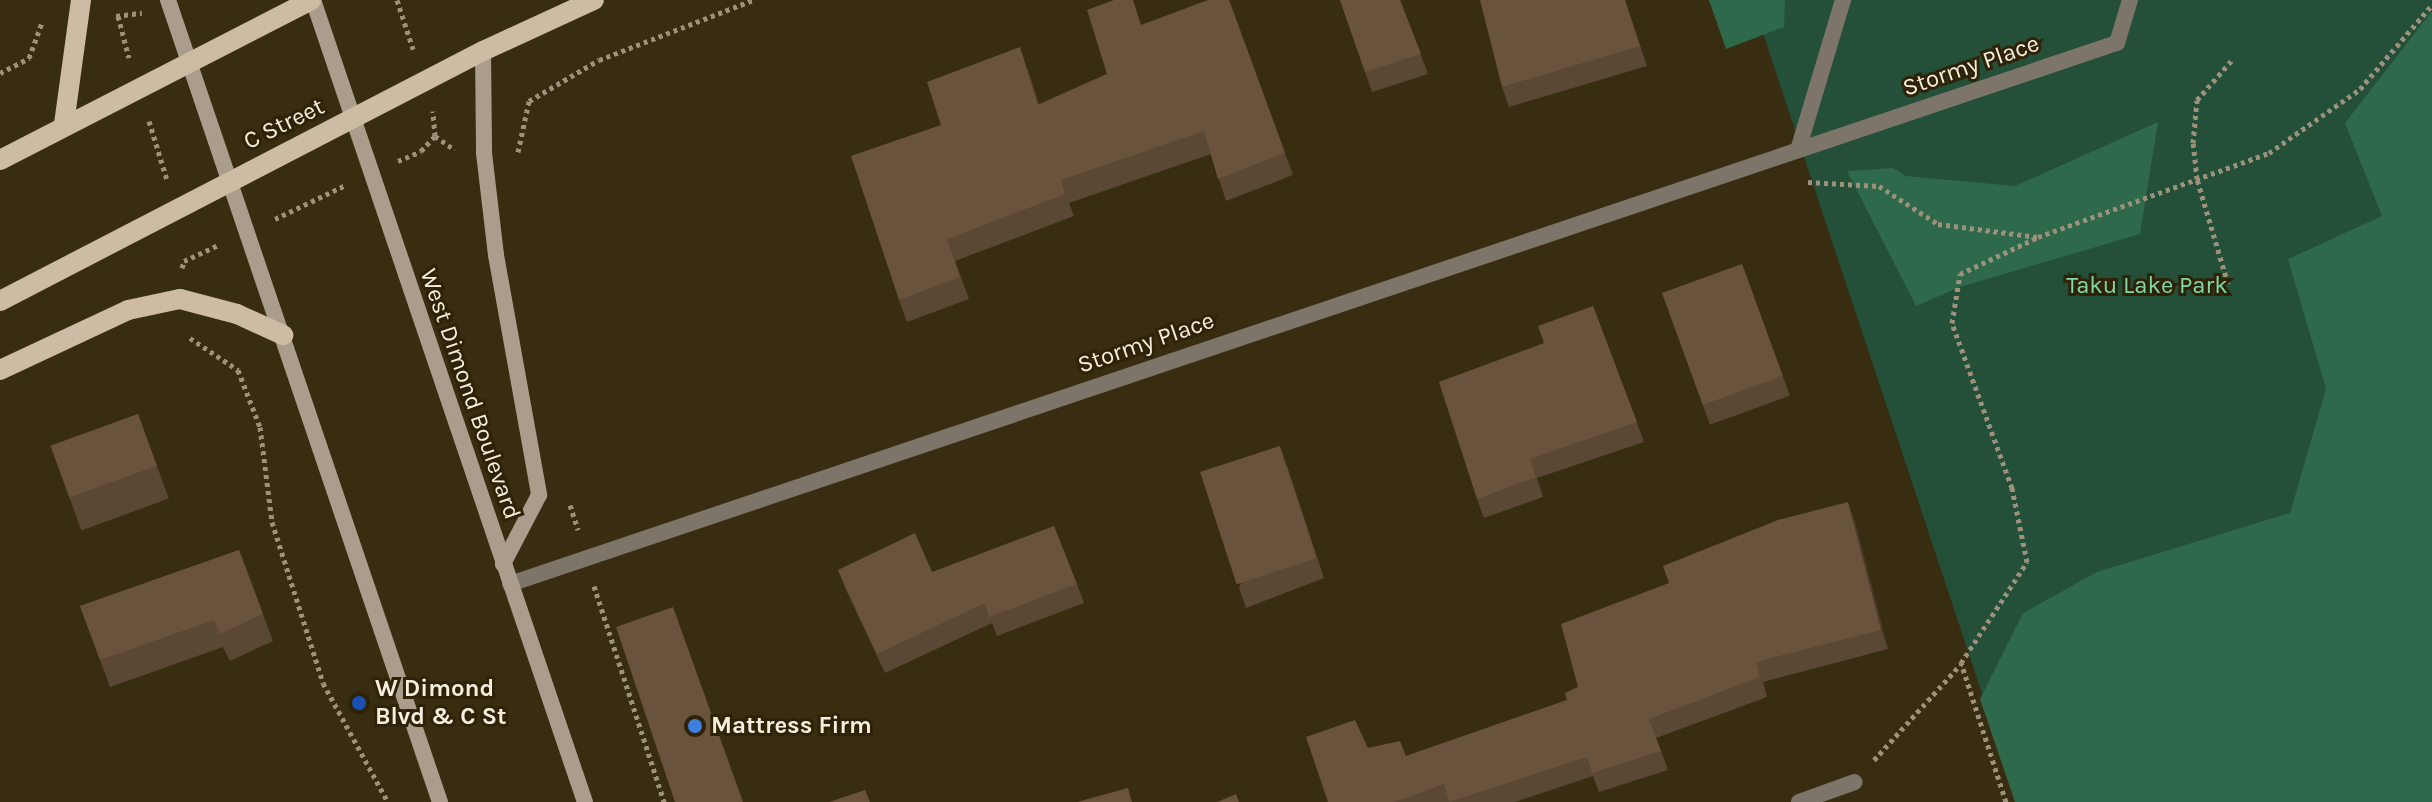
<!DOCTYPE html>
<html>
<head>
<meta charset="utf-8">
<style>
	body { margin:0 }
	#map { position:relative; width:2432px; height:802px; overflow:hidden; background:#392d11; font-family:Karla,sans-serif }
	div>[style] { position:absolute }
	.green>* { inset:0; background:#244f39 }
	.forest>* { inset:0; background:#2e694c }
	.path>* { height:5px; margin-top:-2.5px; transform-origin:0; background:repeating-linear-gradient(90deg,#9c927c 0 4px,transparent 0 8px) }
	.minor>* { height:16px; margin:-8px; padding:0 8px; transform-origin:8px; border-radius:8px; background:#7e756a }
	.secondary>* { height:16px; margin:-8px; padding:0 8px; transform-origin:8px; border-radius:8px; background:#ab9d8b }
	.primary>* { height:20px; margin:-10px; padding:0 10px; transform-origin:10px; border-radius:10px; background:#cebba4 }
	.wall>* { inset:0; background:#5a4734; transform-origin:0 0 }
	.shaded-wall>* { inset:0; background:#4a3a2a }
	.building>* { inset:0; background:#69533c; transform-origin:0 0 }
	.dots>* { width:22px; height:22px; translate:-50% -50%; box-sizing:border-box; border:4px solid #2e2307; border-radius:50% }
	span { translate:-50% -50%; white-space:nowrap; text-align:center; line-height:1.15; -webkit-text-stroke:6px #2e2307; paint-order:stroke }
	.street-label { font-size:24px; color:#f6efdf }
	.park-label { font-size:24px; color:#7fd8aa }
	.poi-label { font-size:24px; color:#f6efdf; font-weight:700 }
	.left { translate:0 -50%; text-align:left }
</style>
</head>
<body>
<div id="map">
	<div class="green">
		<i style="clip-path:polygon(1752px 0,2432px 0,2432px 802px,2018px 802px)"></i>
	</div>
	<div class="forest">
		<i style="clip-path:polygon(1709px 0,1785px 0,1784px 27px,1726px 49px)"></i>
		<i style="clip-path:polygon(2432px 11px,2432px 802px,2015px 802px,1980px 699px,2023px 613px,2097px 572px,2290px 513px,2326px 389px,2288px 259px,2382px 216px,2345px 123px)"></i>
		<i style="clip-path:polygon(2158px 122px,2140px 234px,1960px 287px,1916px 306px,1847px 171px,1893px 168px,1906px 176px,2015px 186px)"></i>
	</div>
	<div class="path">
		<i style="left:397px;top:0;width:55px;rotate:71.9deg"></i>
		<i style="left:116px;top:16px;width:26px;rotate:-7deg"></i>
		<i style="left:118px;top:16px;width:43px;rotate:75.3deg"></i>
		<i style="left:0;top:73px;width:33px;rotate:-27deg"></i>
		<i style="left:29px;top:58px;width:38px;rotate:-70deg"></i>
		<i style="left:149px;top:121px;width:62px;rotate:73deg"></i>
		<i style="left:435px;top:136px;width:24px;rotate:35deg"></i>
		<i style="left:518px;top:152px;width:52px;rotate:-77.8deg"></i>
		<i style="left:529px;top:101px;width:81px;rotate:-30.4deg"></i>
		<i style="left:599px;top:60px;width:165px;rotate:-21.3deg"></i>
		<i style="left:398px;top:161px;width:25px;rotate:-23deg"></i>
		<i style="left:421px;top:151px;width:21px;rotate:-47deg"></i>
		<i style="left:435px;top:136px;width:25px;rotate:-95deg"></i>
		<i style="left:1808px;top:182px;width:71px;rotate:3.2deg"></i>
		<i style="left:1879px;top:186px;width:70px;rotate:32.8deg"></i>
		<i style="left:1938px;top:224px;width:101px;rotate:7.4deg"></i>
		<i style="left:2038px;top:237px;width:246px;rotate:-20deg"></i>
		<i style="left:2269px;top:153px;width:111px;rotate:-35.1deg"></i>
		<i style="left:2360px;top:89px;width:111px;rotate:-49.4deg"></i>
		<i style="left:275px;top:219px;width:79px;rotate:-25.6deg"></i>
		<i style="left:182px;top:268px;width:7px;rotate:-74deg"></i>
		<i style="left:184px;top:261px;width:38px;rotate:-25deg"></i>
		<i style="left:2228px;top:284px;width:109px;rotate:-106.4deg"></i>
		<i style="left:2197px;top:179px;width:36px;rotate:-96deg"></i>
		<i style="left:2193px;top:143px;width:43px;rotate:-84.7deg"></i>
		<i style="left:2197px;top:100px;width:53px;rotate:-48.8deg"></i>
		<i style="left:190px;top:338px;width:58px;rotate:33.7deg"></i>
		<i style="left:238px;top:370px;width:61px;rotate:68.9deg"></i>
		<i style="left:260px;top:427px;width:96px;rotate:82.8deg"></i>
		<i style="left:272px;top:522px;width:169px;rotate:72.4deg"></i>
		<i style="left:323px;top:683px;width:136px;rotate:61.4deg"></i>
		<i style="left:570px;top:505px;width:26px;rotate:72deg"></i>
		<i style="left:594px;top:586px;width:227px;rotate:72deg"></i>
		<i style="left:1874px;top:760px;width:130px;rotate:-47.8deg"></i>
		<i style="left:2006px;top:802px;width:146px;rotate:-107.9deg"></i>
		<i style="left:1961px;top:663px;width:121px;rotate:-56.8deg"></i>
		<i style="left:2027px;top:562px;width:76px;rotate:-101.5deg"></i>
		<i style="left:2012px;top:488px;width:176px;rotate:-110deg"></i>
		<i style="left:1952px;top:323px;width:50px;rotate:-80.7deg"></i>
		<i style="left:1960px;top:274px;width:84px;rotate:-25.3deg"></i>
	</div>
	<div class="minor">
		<i style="left:1798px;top:150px;width:157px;rotate:-73.3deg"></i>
		<i style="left:510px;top:584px;width:1696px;rotate:-18.61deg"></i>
		<i style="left:2117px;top:43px;width:45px;rotate:-73.2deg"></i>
		<i style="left:1799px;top:802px;width:59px;rotate:-19.7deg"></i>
	</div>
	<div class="secondary">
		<i style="left:168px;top:0;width:847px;rotate:71.27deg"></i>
		<i style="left:313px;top:0;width:847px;rotate:71.27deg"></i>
		<i style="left:483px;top:51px;width:102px;rotate:89.4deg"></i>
		<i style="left:484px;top:153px;width:103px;rotate:83.3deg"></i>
		<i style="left:496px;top:255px;width:244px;rotate:79.8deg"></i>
		<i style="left:539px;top:495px;width:78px;rotate:117.6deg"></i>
	</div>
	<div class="primary">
		<i style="left:64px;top:124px;width:125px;rotate:-82.2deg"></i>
		<i style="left:0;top:160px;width:350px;rotate:-27.2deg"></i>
		<i style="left:0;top:301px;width:544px;rotate:-27.37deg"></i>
		<i style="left:483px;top:51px;width:122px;rotate:-24.7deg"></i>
		<i style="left:0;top:370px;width:141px;rotate:-25.1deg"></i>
		<i style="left:128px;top:310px;width:53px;rotate:-11.9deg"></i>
		<i style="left:180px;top:299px;width:59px;rotate:14.7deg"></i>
		<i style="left:237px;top:314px;width:51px;rotate:24.5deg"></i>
	</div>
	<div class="wall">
		<i style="clip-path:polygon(1229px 0,1293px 175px,1226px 201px,1211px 154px,1069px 203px,1074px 216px,955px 261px,969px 299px,907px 322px,899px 300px,941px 125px,1028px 70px,1039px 104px,1107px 74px,1142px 25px)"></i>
		<i style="clip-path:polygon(1340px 0,1400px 0,1428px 74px,1372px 92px)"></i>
		<i style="clip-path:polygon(1625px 0,1647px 66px,1509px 107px,1502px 87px)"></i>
		<i style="left:1742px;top:264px;width:140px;height:85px;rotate:70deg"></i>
		<i style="clip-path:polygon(1593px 306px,1644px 442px,1537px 478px,1543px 497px,1484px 518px,1477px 499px,1544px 343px)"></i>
		<i style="left:138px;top:414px;width:90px;height:93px;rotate:70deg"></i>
		<i style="clip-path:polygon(1287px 466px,1324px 578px,1246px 608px,1239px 588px)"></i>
		<i style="clip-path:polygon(1855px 522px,1888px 649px,1763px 682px,1767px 697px,1656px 738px,1668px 770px,1599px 792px,1593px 776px,1515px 802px,1328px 802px,1368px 748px,1406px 756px,1567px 700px,1578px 687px)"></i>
		<i style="clip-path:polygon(239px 550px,273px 641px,230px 661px,223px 647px,110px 687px,80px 606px)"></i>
		<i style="clip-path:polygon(838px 570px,932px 572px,1077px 584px,1084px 603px,997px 636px,992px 623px,885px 673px,846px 590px)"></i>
	</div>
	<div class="shaded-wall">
		<i style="clip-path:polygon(1020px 47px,1028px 70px,1046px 127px,1038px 105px)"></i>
		<i style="clip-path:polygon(1848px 502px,1855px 522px,1888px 649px,1881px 630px)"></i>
	</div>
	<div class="building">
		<i style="clip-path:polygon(1114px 0,1133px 0,1141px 25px,1208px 0,1229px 0,1285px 153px,1218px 179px,1204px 131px,1061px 180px,1065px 194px,947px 239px,960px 277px,899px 300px,851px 156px,941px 125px,927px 82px,1020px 47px,1038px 105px,1107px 74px,1087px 10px)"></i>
		<i style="clip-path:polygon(1340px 0,1400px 0,1421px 54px,1365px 72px)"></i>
		<i style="clip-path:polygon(1480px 0,1625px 0,1640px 46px,1502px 87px)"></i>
		<i style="left:1742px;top:264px;width:119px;height:85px;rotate:70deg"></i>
		<i style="clip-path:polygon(1593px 306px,1637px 422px,1530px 459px,1536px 477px,1477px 499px,1439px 382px,1544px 343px,1538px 326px)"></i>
		<i style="left:138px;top:414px;width:55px;height:93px;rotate:70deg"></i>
		<i style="left:1280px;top:446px;width:118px;height:84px;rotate:72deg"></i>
		<i style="clip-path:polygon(1848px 502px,1881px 630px,1756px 662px,1760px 677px,1649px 719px,1661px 751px,1592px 773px,1587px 757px,1449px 802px,1444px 784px,1395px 802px,1328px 802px,1306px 737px,1355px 720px,1368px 748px,1400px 741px,1406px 756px,1567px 700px,1565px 693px,1578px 687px,1561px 624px,1669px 583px,1663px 566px,1778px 520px)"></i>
		<i style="clip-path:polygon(1054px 526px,1077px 584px,989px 617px,985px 603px,877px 654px,838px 570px,915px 533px,932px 572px)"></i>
		<i style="clip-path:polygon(239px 550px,263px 614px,220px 634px,214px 620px,100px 660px,80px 606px)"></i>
		<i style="clip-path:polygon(673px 607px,743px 802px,675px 802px,616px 627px)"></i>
		<i style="clip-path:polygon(1128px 788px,1132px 802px,1077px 802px)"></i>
		<i style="clip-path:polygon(865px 790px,870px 802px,829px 802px)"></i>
		<i style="clip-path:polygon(1236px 794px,1239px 802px,1217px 802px)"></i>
	</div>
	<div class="dots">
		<i style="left:359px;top:703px;background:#1a4fb4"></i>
		<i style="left:695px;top:726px;background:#3f7fe0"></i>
	</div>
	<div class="street-label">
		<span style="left:1971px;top:66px;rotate:-19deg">Stormy Place</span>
		<span style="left:284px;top:124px;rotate:-26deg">C Street</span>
		<span style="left:1146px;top:343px;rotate:-19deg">Stormy Place</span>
		<span style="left:470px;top:394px;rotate:71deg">West Dimond Boulevard</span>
	</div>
	<div class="park-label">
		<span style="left:2147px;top:286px">Taku Lake Park</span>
	</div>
	<div class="poi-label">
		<span class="left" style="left:375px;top:703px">W Dimond<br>Blvd &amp; C St</span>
		<span class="left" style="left:711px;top:726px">Mattress Firm</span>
	</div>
</div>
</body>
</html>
